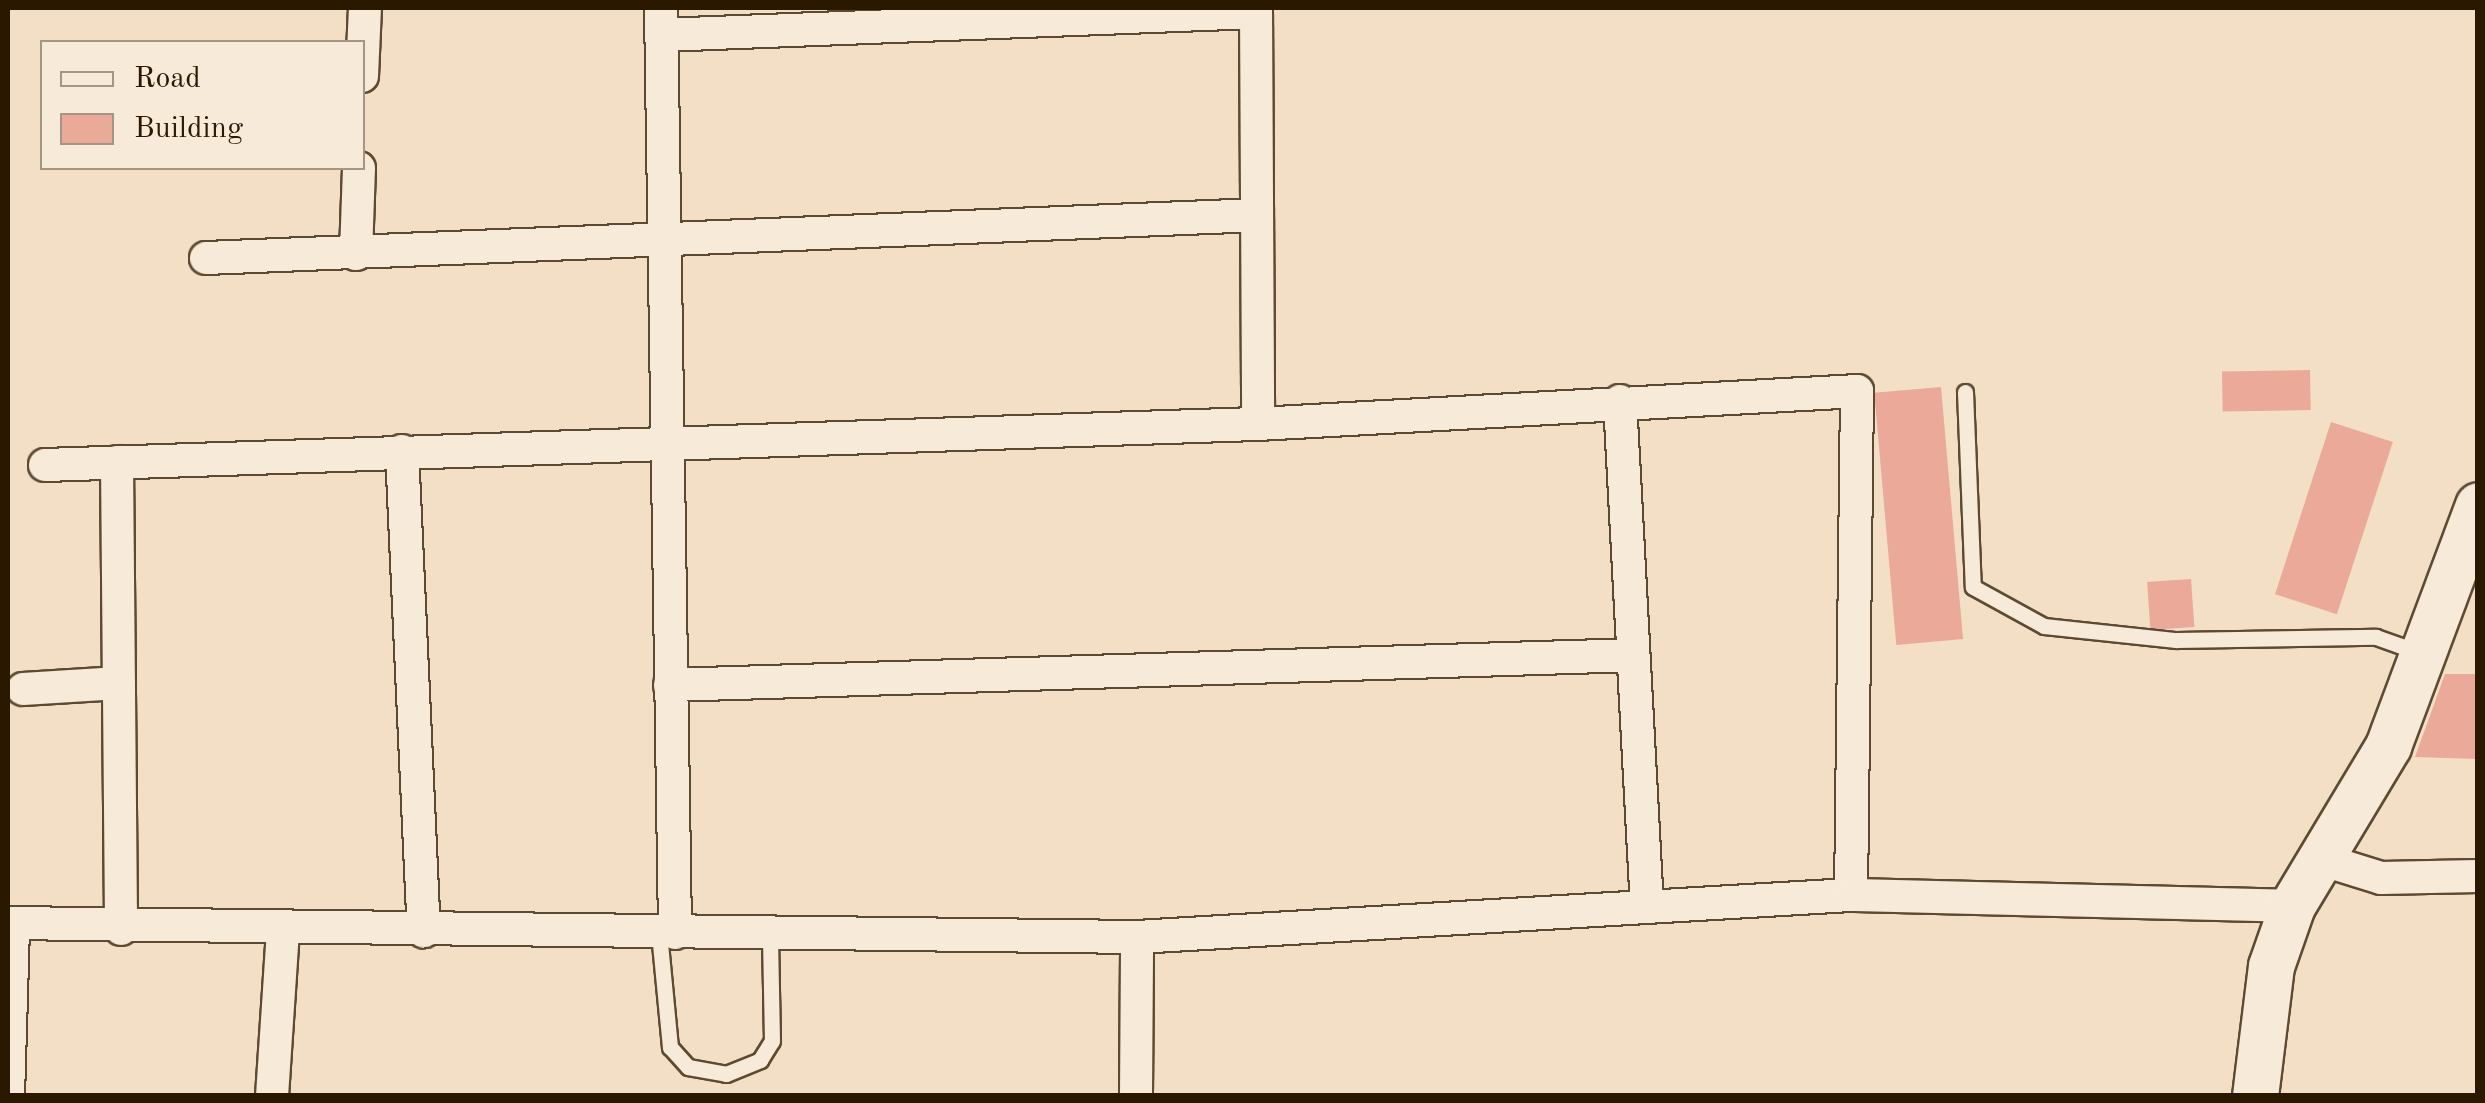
<!DOCTYPE html>
<html>
<head>
<meta charset="utf-8">
<style>
	body { margin:0 }
	#map { position:relative; width:2485px; height:1103px; overflow:hidden; background:#f2dfc5; font-family:"Old Standard TT",serif }
	div>[style] { position:absolute }
	.building>* { inset:0; background:#eaa999; transform-origin:0 0 }
	.roads { filter:drop-shadow(2px 0 #5d4a32) drop-shadow(-2px 0 #5d4a32) drop-shadow(0 2px #5d4a32) drop-shadow(0 -2px #5d4a32) }
	.service>* { height:15px; margin:-7.5px; padding:0 7.5px; transform-origin:7.5px; border-radius:7.5px; background:#f7ead9 }
	.minor>* { height:32px; margin:-16px; padding:0 16px; transform-origin:16px; border-radius:16px; background:#f7ead9 }
	.secondary>* { height:45px; margin:-22.5px; padding:0 22.5px; transform-origin:22.5px; border-radius:22.5px; background:#f7ead9 }
	span { translate:-50% -50%; white-space:nowrap; text-align:center; line-height:1.15; -webkit-text-stroke:9px #f7ead9; paint-order:stroke }
	.frame { position:absolute; inset:0; border:10px solid #2b1801; pointer-events:none }
	.legend { position:absolute; left:40px; top:40px; width:325px; height:130px; box-sizing:border-box; background:#f7ead9; border:2px solid #a59683; margin:0; padding:12px 18px; list-style:none; font-size:30px; color:#2b1801 }
	.legend li { display:flex; align-items:center; gap:20px; height:50px }
	.legend b { width:50px; border:2px solid #a59683 }
</style>
</head>
<body>
<div id="map">
	<div class="building">
		<i style="left:2310px;top:370px;width:40px;height:88px;rotate:89deg"></i>
		<i style="left:1941px;top:387px;width:253px;height:67px;rotate:85deg"></i>
		<i style="left:2331px;top:422px;width:65px;height:181px;rotate:18deg"></i>
		<i style="left:2191px;top:579px;width:48px;height:44px;rotate:86deg"></i>
		<i style="clip-path:polygon(2445px 674px,2478px 674px,2478px 759px,2415px 757px)"></i>
	</div>
	<div class="roads">
		<div class="service">
			<i style="left:1965px;top:392px;width:195px;rotate:87.7deg"></i>
			<i style="left:1973px;top:587px;width:81px;rotate:28.8deg"></i>
			<i style="left:2044px;top:626px;width:133px;rotate:6.1deg"></i>
			<i style="left:2176px;top:640px;width:200px;rotate:-0.9deg"></i>
			<i style="left:2376px;top:637px;width:48px;rotate:19.6deg"></i>
			<i style="left:659px;top:933px;width:115px;rotate:84.5deg"></i>
			<i style="left:670px;top:1047px;width:27px;rotate:48deg"></i>
			<i style="left:688px;top:1067px;width:39px;rotate:10deg"></i>
			<i style="left:726px;top:1074px;width:37px;rotate:-22deg"></i>
			<i style="left:760px;top:1060px;width:22px;rotate:-58deg"></i>
			<i style="left:772px;top:1041px;width:107px;rotate:-91.1deg"></i>
		</div>
		<div class="minor">
			<i style="left:661px;top:8px;width:925px;rotate:89.13deg"></i>
			<i style="left:1256px;top:8px;width:416px;rotate:89.7deg"></i>
			<i style="left:662px;top:35px;width:594px;rotate:-2.22deg"></i>
			<i style="left:362px;top:76px;width:68px;rotate:-87.5deg"></i>
			<i style="left:356px;top:254px;width:86px;rotate:-88deg"></i>
			<i style="left:206px;top:258px;width:1052px;rotate:-2.34deg"></i>
			<i style="left:1620px;top:401px;width:507px;rotate:86.95deg"></i>
			<i style="left:402px;top:451px;width:481px;rotate:87.4deg"></i>
			<i style="left:117px;top:462px;width:467px;rotate:89.5deg"></i>
			<i style="left:45px;top:465px;width:1214px;rotate:-1.94deg"></i>
			<i style="left:1258px;top:424px;width:600px;rotate:-3.15deg"></i>
			<i style="left:1857px;top:391px;width:504px;rotate:90.68deg"></i>
			<i style="left:670px;top:685px;width:963px;rotate:-1.78deg"></i>
			<i style="left:23px;top:689px;width:96px;rotate:-3.6deg"></i>
			<i style="left:2320px;top:859px;width:64px;rotate:17.3deg"></i>
			<i style="left:2381px;top:878px;width:97px;rotate:-1.2deg"></i>
			<i style="left:8px;top:923px;width:1129px;rotate:0.71deg"></i>
			<i style="left:1137px;top:937px;width:715px;rotate:-3.37deg"></i>
			<i style="left:1851px;top:895px;width:441px;rotate:1.4deg"></i>
			<i style="left:8px;top:1096px;width:172px;rotate:-88.3deg"></i>
			<i style="left:272px;top:1096px;width:166px;rotate:-86.2deg"></i>
			<i style="left:1136px;top:1096px;width:159px;rotate:-89.6deg"></i>
		</div>
		<div class="secondary">
			<i style="left:2255px;top:1096px;width:131px;rotate:-83deg"></i>
			<i style="left:2271px;top:966px;width:64px;rotate:-70.7deg"></i>
			<i style="left:2292px;top:906px;width:187px;rotate:-59deg"></i>
			<i style="left:2388px;top:746px;width:257px;rotate:-69.5deg"></i>
		</div>
	</div>
	<div class="frame"></div>
	<ul class="legend">
	<li><b style="height:12px;background:#f7ead9"></b>Road</li>
	<li><b style="height:28px;background:#eaa999"></b>Building</li>
	</ul>
</div>
</body>
</html>
